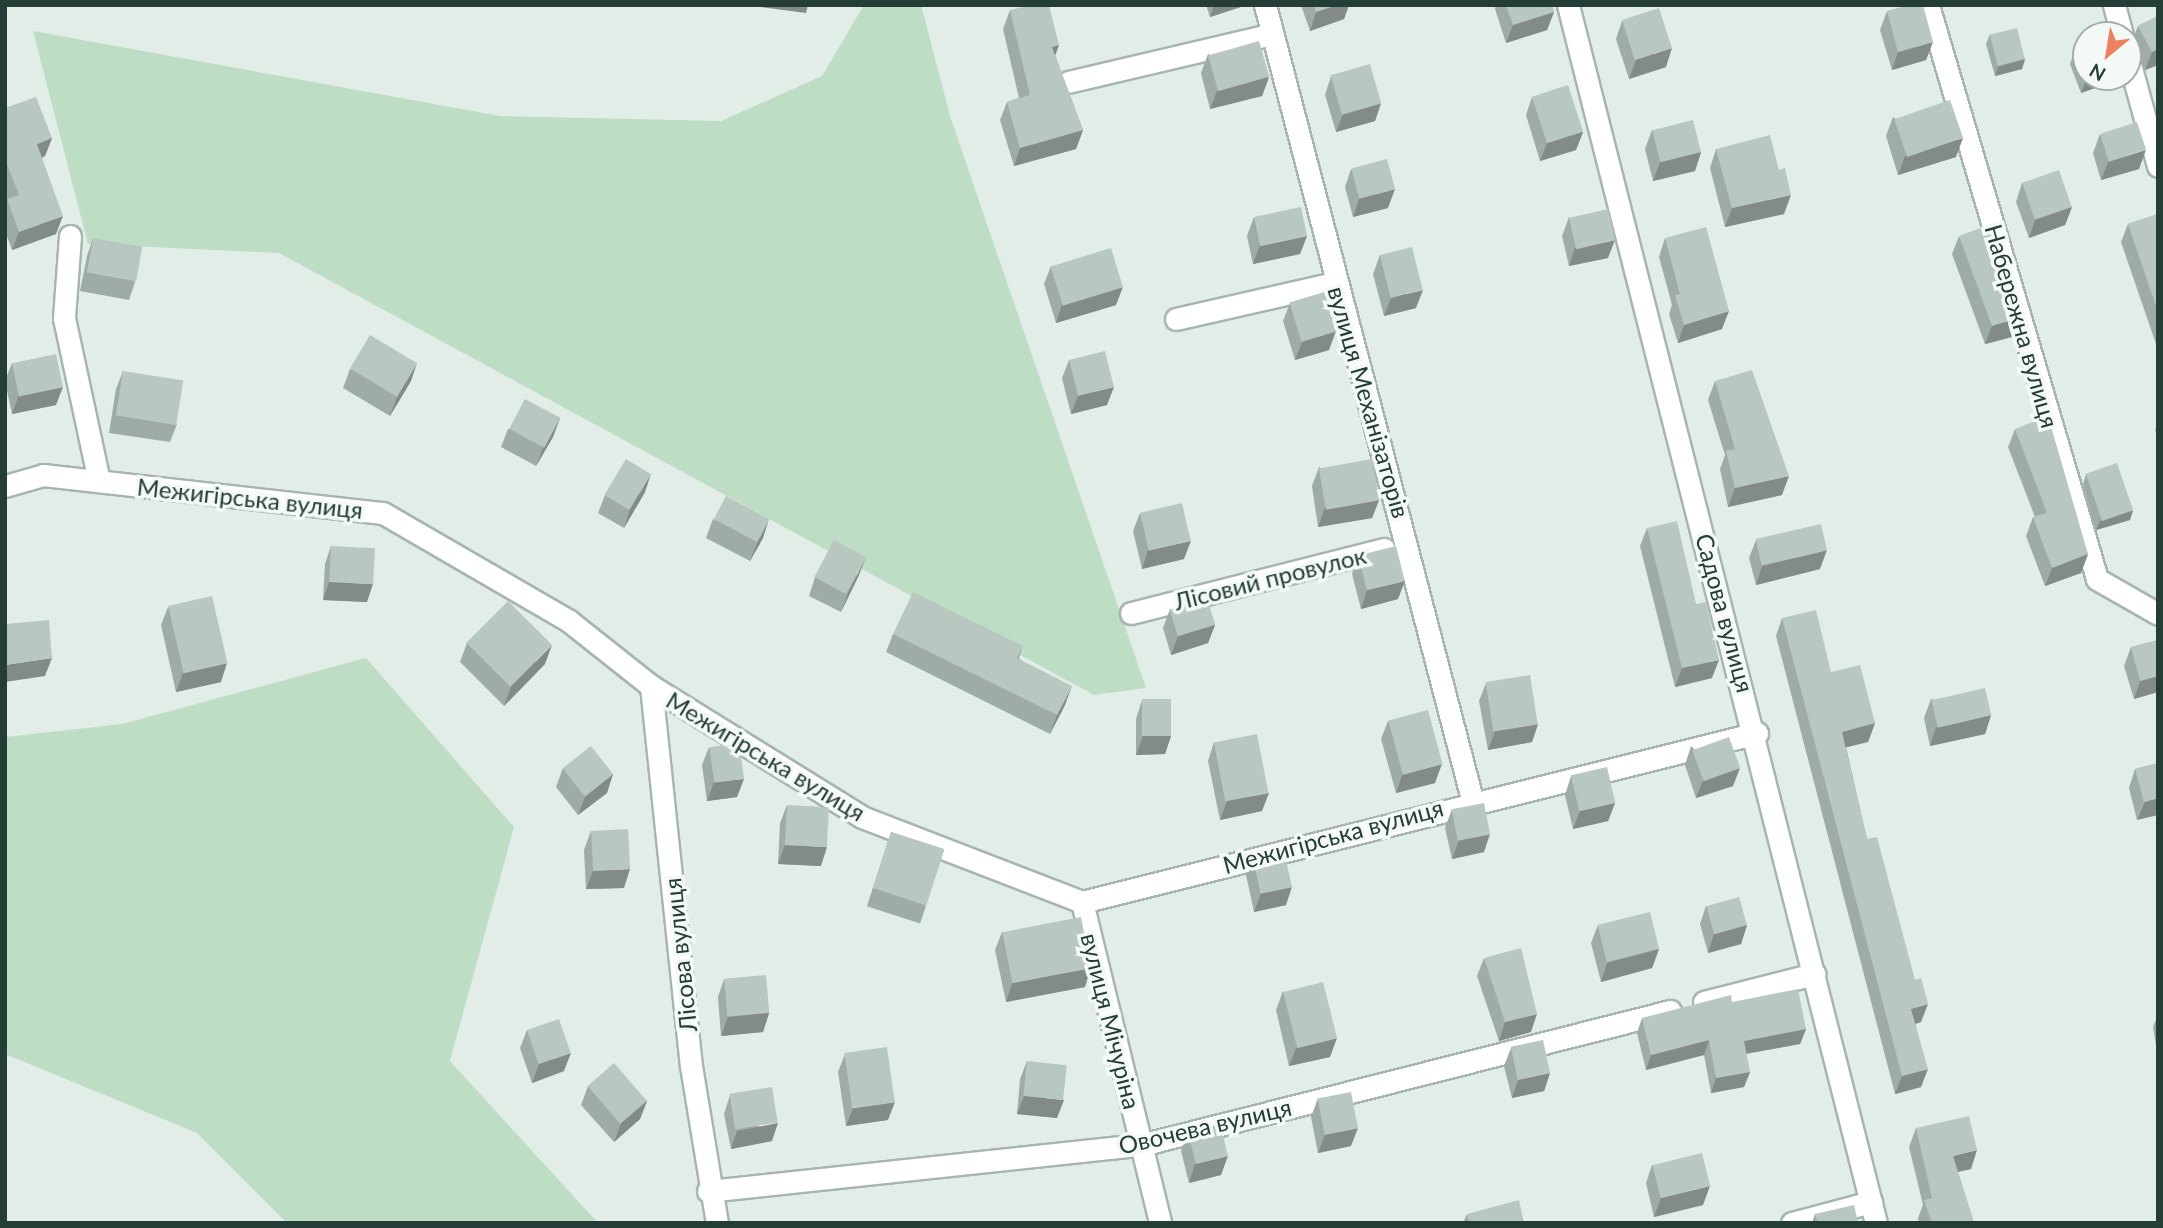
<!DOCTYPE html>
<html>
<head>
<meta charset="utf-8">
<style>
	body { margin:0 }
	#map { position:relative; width:2163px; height:1228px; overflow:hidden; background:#e3ede8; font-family:Lato,sans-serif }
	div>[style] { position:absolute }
	.green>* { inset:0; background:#bdddc5 }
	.roads { filter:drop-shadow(2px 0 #a6b5af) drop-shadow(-2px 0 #a6b5af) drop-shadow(0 2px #a6b5af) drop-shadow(0 -2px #a6b5af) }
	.minor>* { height:21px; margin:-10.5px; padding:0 10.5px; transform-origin:10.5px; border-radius:10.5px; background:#fff }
	.wall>* { inset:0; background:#9faba6; transform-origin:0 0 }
	.shaded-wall>* { inset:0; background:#828b87 }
	.building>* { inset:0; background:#b9c7c1; transform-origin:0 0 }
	span { translate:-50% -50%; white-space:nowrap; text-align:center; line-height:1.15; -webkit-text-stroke:7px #f4f9f6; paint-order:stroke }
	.street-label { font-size:24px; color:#243d36 }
	.frame { position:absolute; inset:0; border:7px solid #243d36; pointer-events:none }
	.north { position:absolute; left:2072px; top:21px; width:70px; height:70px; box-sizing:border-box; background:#f4f9f6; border:2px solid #a1aea9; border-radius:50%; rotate:210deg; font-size:19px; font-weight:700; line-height:28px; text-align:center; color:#243d36 }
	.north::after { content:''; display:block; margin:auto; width:24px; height:32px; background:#ec8162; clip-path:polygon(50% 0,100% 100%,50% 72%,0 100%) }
</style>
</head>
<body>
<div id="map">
	<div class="green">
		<i style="clip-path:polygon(864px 5px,921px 5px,951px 119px,1146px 688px,1094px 695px,279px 253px,88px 244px,33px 31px,500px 116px,721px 121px,822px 76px)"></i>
		<i style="clip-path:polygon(366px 658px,514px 827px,450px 1061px,598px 1223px,287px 1223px,197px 1133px,5px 1054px,5px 737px,122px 724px)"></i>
	</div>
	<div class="roads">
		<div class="minor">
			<i style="left:1265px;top:5px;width:821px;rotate:75.39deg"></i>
			<i style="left:1568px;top:5px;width:1256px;rotate:75.81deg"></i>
			<i style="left:1928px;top:5px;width:598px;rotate:73.59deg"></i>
			<i style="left:2097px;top:579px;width:70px;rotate:29.8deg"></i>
			<i style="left:2114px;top:5px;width:31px;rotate:75deg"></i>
			<i style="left:2128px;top:57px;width:113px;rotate:74.6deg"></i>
			<i style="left:1068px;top:82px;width:210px;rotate:-13.2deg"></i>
			<i style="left:70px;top:236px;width:82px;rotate:94.2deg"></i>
			<i style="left:64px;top:318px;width:167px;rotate:77.9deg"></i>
			<i style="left:1176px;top:319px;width:163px;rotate:-12.8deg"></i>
			<i style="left:5px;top:486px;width:40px;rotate:-16deg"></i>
			<i style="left:43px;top:475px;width:342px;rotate:6.4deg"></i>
			<i style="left:383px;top:513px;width:215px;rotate:30.1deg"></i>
			<i style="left:569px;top:621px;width:105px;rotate:38.4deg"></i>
			<i style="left:651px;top:686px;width:248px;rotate:31.8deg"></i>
			<i style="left:862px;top:817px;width:236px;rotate:21.1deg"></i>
			<i style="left:1082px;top:902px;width:696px;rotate:-14.06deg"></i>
			<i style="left:1131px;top:613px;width:261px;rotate:-14.2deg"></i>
			<i style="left:651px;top:686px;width:382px;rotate:84deg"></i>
			<i style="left:691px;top:1066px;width:159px;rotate:80.6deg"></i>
			<i style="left:1082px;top:902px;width:330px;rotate:76.3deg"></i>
			<i style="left:1704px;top:1002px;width:114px;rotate:-14.3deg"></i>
			<i style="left:708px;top:1191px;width:435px;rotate:-6.1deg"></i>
			<i style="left:1141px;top:1145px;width:546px;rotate:-14.21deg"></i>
			<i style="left:1792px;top:1223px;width:82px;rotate:-14.9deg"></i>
		</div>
	</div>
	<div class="wall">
		<i style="clip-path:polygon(1206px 5px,1242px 5px,1241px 7px,1210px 17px)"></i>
		<i style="clip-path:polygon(1301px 5px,1349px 5px,1344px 19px,1310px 31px)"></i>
		<i style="clip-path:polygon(1496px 5px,1552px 5px,1554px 12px,1547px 30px,1506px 43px,1495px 9px)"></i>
		<i style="clip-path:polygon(1010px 10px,1059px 45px,1055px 55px,1083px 130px,1076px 149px,1014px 166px,1000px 120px,1007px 102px,1019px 98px,1003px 29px)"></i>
		<i style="clip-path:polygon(1887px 11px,1926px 60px,1892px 70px,1880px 30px)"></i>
		<i style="clip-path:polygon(2158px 16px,2158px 65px,2145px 70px,2131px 44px,2138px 26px)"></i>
		<i style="clip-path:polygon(1622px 21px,1666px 67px,1629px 79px,1616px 39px)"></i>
		<i style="clip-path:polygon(1990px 34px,2025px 59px,2022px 69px,1995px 76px,1986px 44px)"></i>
		<i style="clip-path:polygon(2086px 42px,2086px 77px,2121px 77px,2120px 79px,2081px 93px,2070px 64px,2077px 45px)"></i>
		<i style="clip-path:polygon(1208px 54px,1269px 77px,1262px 96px,1210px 109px,1201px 73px)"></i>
		<i style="clip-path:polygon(1331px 76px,1381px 103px,1375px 121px,1336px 132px,1325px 95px)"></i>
		<i style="clip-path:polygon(1532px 97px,1583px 132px,1576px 150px,1540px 161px,1526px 115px)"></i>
		<i style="clip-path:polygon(5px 108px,52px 138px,45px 156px,42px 158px,56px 234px,12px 250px,5px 231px,5px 204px,7px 199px,5px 194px)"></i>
		<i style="clip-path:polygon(1893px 117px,1956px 157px,1898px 175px,1886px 136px)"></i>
		<i style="clip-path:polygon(1652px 130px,1701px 152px,1695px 171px,1653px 181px,1645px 149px)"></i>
		<i style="clip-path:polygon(2100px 134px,2139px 169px,2101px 180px,2093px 153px)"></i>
		<i style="clip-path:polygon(1716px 149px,1784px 214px,1725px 227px,1710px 168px)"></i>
		<i style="clip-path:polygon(1351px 169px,1388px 208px,1353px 217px,1345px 187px)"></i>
		<i style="clip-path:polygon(2022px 183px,2072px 207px,2065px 225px,2029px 238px,2016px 202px)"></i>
		<i style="clip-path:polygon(2158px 214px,2158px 350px,2121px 242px,2128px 224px)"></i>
		<i style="clip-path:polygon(1254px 217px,1307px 236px,1300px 254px,1253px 264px,1247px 236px)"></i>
		<i style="clip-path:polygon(1569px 217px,1608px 258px,1569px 266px,1562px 236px)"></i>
		<i style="clip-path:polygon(1959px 236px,2012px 337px,1985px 344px,1952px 254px)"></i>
		<i style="clip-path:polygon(93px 238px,135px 282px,129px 300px,80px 291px,87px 256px)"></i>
		<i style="clip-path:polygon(1665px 238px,1722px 329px,1678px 343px,1669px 314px,1672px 305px,1659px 257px)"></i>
		<i style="clip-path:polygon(1380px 255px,1416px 308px,1384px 316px,1373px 274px)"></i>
		<i style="clip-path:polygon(1051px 266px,1116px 305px,1056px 323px,1044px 284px)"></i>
		<i style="clip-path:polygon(1290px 303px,1329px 350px,1295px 360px,1283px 321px)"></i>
		<i style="clip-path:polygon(1069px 360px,1107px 405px,1071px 414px,1062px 378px)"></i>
		<i style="clip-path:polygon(12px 363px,56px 405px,12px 414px,5px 381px)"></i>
		<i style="clip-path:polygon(350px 369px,411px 381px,390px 416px,343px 388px)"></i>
		<i style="clip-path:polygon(123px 371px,177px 424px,170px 442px,109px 433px,116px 389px)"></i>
		<i style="clip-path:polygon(1715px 381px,1782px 495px,1728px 507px,1720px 469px,1725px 455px,1708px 400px)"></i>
		<i style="clip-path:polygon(560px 418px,553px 437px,536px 466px,501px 447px,508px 429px)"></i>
		<i style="clip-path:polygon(2158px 422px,2158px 438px,2155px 430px)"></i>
		<i style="clip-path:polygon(2015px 429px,2088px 554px,2081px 573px,2045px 586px,2026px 536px,2033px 517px,2035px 517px,2008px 447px)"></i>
		<i style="clip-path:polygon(1319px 467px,1379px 500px,1372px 518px,1318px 527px,1312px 486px)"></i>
		<i style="clip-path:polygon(2086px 474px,2133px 510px,2130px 520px,2096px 530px,2083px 484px)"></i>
		<i style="clip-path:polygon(645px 492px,624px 528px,598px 513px,605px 495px)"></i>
		<i style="clip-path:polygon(1140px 513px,1184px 559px,1142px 569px,1133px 531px)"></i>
		<i style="clip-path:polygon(713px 519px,763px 538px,750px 561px,706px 538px)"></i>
		<i style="clip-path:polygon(1647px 528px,1696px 604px,1712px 678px,1675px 687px,1640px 546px)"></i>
		<i style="clip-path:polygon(1756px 540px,1820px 569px,1756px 585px,1749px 558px)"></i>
		<i style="clip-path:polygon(331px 546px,367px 602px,323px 600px,325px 564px)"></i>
		<i style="clip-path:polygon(1358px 556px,1398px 599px,1361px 609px,1352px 574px)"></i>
		<i style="clip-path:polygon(859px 575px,841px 612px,809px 596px,815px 577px)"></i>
		<i style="clip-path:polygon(168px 607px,221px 682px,176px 692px,161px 625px)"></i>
		<i style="clip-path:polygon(1170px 609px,1215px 625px,1208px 643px,1171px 655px,1163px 628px)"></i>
		<i style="clip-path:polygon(1782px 618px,1875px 723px,1868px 742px,1846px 747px,1867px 839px,1921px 1022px,1916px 1024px,1921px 1087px,1895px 1094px,1776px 636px)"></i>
		<i style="clip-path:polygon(893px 634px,1023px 646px,1019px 658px,1065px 705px,1050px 734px,886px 652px)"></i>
		<i style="clip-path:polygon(2158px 640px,2158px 692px,2134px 699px,2124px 666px,2131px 647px)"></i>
		<i style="clip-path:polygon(467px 643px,545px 664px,504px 706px,460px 662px)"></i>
		<i style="clip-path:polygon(1486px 683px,1538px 724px,1532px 742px,1488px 750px,1479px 701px)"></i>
		<i style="clip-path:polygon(1931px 699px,1991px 715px,1985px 734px,1930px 746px,1924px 718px)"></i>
		<i style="clip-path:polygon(1142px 700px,1171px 736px,1165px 754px,1136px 755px,1136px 719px)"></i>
		<i style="clip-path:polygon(1388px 721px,1435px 783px,1396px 793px,1381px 739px)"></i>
		<i style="clip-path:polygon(1214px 742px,1262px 811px,1220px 820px,1208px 761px)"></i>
		<i style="clip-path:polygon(1691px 746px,1733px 786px,1696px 798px,1685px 765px)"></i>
		<i style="clip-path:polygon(709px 747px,737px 797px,707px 801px,702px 765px)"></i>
		<i style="clip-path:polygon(2158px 763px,2137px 820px,2129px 788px,2135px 769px)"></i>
		<i style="clip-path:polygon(563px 768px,613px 774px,607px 793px,578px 815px,556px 787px)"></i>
		<i style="clip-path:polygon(1571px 776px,1615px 803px,1608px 821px,1573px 829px,1565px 795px)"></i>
		<i style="clip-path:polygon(787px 805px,821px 866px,778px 864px,780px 823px)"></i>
		<i style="clip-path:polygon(1452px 809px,1484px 852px,1452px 859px,1445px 828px)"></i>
		<i style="clip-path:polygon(591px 831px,624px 888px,586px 889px,584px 850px)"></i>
		<i style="left:891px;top:832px;width:56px;height:78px;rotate:18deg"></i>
		<i style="clip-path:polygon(1253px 857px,1286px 905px,1254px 912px,1246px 875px)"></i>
		<i style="clip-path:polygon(1706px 906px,1747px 925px,1741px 944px,1708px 953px,1700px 924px)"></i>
		<i style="clip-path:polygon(1598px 925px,1659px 949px,1652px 968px,1601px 982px,1591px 943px)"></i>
		<i style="clip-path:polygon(1002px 932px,1085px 987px,1006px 1002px,995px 950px)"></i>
		<i style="clip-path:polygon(1484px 958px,1531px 1032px,1499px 1041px,1477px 976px)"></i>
		<i style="clip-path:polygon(724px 979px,769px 1013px,763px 1032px,721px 1036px,718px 997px)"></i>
		<i style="clip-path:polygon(1283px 991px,1330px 1057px,1289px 1066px,1276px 1010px)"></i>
		<i style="clip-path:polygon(1732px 1002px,1806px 1029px,1800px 1044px,1746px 1054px,1750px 1072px,1744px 1087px,1711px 1093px,1704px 1055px,1646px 1070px,1637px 1033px,1642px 1018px)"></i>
		<i style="clip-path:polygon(2158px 1014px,2158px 1058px,2153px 1027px)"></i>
		<i style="clip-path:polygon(527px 1030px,564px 1071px,532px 1083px,520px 1048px)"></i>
		<i style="clip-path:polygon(1511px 1048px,1550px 1073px,1544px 1091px,1512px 1098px,1504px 1066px)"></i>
		<i style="clip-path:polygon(845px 1054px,888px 1120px,846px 1126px,838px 1072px)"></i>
		<i style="clip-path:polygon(1027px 1061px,1057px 1118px,1017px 1114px,1020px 1079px)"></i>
		<i style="clip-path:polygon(588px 1086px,647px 1101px,640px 1119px,614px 1142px,581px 1105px)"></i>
		<i style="clip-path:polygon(730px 1095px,772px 1141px,731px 1149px,724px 1114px)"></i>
		<i style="clip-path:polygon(1318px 1098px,1351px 1146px,1318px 1153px,1311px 1117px)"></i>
		<i style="clip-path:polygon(1916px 1128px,1971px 1169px,1958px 1172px,1974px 1223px,1919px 1223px,1918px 1218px,1923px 1205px,1909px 1147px)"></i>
		<i style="clip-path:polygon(1188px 1132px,1221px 1175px,1189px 1183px,1181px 1151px)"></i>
		<i style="clip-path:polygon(1652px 1165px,1703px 1205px,1654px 1217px,1646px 1183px)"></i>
		<i style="clip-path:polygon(1467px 1214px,1524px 1223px,1463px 1223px)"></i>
		<i style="clip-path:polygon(1815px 1214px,1858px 1223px,1812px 1223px)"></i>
	</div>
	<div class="shaded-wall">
		<i style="clip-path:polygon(746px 5px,808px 5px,806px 13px)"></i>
		<i style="clip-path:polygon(1214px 5px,1242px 5px,1241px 7px,1210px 17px)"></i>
		<i style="clip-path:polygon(1337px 5px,1349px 5px,1344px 19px,1310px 31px,1316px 12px)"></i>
		<i style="clip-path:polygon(1554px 12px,1547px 30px,1506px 43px,1513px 25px)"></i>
		<i style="clip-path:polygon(1933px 42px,1926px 60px,1892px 70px,1898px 52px)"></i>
		<i style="clip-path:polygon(1059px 45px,1052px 64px,1052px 47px)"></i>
		<i style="clip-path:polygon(1672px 48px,1666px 67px,1629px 79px,1636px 60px)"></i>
		<i style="clip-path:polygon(2158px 49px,2158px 65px,2145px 70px,2152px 52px)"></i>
		<i style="clip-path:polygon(2025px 59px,2022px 69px,1995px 76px,1998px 67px)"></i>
		<i style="clip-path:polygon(1269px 77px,1262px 96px,1210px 109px,1217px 91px)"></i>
		<i style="clip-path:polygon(2087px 77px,2121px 77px,2120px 79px,2081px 93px)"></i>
		<i style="clip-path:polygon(1381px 103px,1375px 121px,1336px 132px,1343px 114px)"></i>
		<i style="clip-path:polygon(1083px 130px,1076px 149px,1014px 166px,1020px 148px)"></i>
		<i style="clip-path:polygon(1583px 132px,1576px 150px,1540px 161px,1547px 143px)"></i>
		<i style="clip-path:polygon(52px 138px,45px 156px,30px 162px,37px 144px)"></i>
		<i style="clip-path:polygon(1963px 138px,1956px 157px,1898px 175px,1905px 156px)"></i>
		<i style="clip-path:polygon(2146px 150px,2139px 169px,2101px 180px,2108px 162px)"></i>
		<i style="clip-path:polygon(1701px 152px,1695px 171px,1653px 181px,1660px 162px)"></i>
		<i style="clip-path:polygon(1395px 189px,1388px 208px,1353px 217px,1359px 199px)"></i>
		<i style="clip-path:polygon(1791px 195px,1784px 214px,1725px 227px,1732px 208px)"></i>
		<i style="clip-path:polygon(2072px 207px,2065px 225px,2029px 238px,2035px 220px)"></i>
		<i style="clip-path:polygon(63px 216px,56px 234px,12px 250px,19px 232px)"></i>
		<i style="clip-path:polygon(1307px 236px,1300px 254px,1253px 264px,1260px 245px)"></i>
		<i style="clip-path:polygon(1615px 240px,1608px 258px,1569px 266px,1575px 248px)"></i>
		<i style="clip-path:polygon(1123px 287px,1116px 305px,1056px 323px,1062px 304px)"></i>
		<i style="clip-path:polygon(1423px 290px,1416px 308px,1384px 316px,1391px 298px)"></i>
		<i style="clip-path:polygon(1729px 311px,1722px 329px,1678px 343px,1684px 325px)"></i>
		<i style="clip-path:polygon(2018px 318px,2012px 337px,1985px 344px,1992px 326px)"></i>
		<i style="clip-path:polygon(1336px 331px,1329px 350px,1295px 360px,1302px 342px)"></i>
		<i style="clip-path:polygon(417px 363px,411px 381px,390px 416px,397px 397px)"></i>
		<i style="clip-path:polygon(63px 387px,56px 405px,12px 414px,19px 395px)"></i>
		<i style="clip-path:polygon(1114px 387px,1107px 405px,1071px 414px,1078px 396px)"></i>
		<i style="clip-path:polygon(560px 418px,553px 437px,536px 466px,543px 448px)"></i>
		<i style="clip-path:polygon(651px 474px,645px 492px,624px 528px,630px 509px)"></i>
		<i style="clip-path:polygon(1789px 476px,1782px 495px,1728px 507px,1735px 488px)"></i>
		<i style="clip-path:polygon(1379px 500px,1372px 518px,1318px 527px,1325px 508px)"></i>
		<i style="clip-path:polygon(2133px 510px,2130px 520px,2096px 530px,2100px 521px)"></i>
		<i style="clip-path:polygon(769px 519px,763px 538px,750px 561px,757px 543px)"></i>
		<i style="clip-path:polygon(1191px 541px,1184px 559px,1142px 569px,1148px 550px)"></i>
		<i style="clip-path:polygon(1827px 550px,1820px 569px,1756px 585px,1762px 566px)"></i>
		<i style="clip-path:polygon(2088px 554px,2081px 573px,2045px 586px,2052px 568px)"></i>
		<i style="clip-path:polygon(866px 557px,859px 575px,841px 612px,848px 593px)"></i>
		<i style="clip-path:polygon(1405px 581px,1398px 599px,1361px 609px,1367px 590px)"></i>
		<i style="clip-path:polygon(329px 582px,373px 584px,367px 602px,323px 600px)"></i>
		<i style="clip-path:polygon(1215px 625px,1208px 643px,1171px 655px,1178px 636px)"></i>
		<i style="clip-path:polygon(552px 645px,545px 664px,504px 706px,511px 687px)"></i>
		<i style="clip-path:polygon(52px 658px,45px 676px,5px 682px,5px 665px)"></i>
		<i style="clip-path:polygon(1719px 660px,1712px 678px,1675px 687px,1682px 668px)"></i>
		<i style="clip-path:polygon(227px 663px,221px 682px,176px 692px,183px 673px)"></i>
		<i style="clip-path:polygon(2158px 676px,2158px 692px,2134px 699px,2140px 681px)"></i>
		<i style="clip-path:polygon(1072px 686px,1065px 705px,1050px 734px,1057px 715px)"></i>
		<i style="clip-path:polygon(1991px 715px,1985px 734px,1930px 746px,1936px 727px)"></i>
		<i style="clip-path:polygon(1875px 723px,1868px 742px,1835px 750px,1842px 732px)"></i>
		<i style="clip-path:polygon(1538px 724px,1532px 742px,1488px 750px,1495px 731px)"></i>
		<i style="clip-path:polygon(1143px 736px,1171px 736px,1165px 754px,1136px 755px)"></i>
		<i style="clip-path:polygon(1442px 764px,1435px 783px,1396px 793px,1402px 775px)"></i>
		<i style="clip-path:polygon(1740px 768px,1733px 786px,1696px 798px,1703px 780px)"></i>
		<i style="clip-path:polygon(613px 774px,607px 793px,578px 815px,585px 797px)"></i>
		<i style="clip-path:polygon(744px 779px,737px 797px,707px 801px,714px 782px)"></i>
		<i style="clip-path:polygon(1269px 793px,1262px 811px,1220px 820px,1227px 801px)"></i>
		<i style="clip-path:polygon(2158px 798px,2158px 815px,2137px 820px,2144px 802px)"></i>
		<i style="clip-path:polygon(1615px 803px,1608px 821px,1573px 829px,1580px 811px)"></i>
		<i style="clip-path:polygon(1490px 834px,1484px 852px,1452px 859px,1459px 840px)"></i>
		<i style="clip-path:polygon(785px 845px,827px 847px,821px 866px,778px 864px)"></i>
		<i style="clip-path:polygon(630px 869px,624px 888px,586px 889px,593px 871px)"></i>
		<i style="clip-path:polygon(1292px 887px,1286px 905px,1254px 912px,1261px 893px)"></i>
		<i style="clip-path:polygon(1747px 925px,1741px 944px,1708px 953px,1714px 934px)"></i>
		<i style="clip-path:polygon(1659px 949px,1652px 968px,1601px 982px,1607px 963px)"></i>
		<i style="clip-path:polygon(1091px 968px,1085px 987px,1006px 1002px,1012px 983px)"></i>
		<i style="clip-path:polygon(1928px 1004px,1921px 1022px,1905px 1027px,1911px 1009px)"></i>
		<i style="clip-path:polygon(769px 1013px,763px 1032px,721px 1036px,728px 1017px)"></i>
		<i style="clip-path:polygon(1537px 1014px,1531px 1032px,1499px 1041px,1505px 1022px)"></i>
		<i style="clip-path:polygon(1806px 1029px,1800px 1044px,1738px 1055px,1744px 1041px)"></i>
		<i style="clip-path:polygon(1337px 1038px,1330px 1057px,1289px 1066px,1296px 1048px)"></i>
		<i style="clip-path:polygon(1709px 1040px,1704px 1055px,1646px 1070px,1651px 1055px)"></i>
		<i style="clip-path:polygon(571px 1053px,564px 1071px,532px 1083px,539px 1064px)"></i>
		<i style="clip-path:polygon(1928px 1069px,1921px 1087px,1895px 1094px,1902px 1076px)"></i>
		<i style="clip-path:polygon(1750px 1072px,1744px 1087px,1711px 1093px,1716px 1078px)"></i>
		<i style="clip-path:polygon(1550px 1073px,1544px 1091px,1512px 1098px,1518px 1080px)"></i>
		<i style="clip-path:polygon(1024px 1096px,1064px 1100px,1057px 1118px,1017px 1114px)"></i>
		<i style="clip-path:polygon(647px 1101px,640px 1119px,614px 1142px,621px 1123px)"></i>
		<i style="clip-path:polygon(895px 1102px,888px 1120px,846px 1126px,853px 1108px)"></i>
		<i style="clip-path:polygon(778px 1123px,772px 1141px,731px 1149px,737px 1131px)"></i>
		<i style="clip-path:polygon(1358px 1128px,1351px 1146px,1318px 1153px,1325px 1135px)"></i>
		<i style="clip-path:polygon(1977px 1150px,1971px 1169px,1947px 1174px,1953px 1156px)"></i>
		<i style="clip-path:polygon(1228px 1156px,1221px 1175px,1189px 1183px,1195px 1164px)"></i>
		<i style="clip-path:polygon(1710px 1186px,1703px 1205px,1654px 1217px,1661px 1198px)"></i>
	</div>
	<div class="building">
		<i style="clip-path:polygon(1032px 5px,1049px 5px,1059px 45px,1052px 47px,1083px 130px,1020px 148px,1007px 102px,1030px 95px,1010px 10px)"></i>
		<i style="clip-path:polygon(1314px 5px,1337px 5px,1316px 12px)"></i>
		<i style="clip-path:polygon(1506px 5px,1552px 5px,1554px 12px,1513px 25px)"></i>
		<i style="clip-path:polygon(1908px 5px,1923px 5px,1933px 42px,1898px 52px,1887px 11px)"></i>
		<i style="left:1659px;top:8px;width:42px;height:39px;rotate:72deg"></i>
		<i style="clip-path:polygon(2158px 16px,2158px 49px,2152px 52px,2138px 26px)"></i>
		<i style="left:2017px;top:28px;width:32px;height:28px;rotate:76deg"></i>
		<i style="clip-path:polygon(2126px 29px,2126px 35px,2108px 35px)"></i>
		<i style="left:1259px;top:41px;width:37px;height:53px;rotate:74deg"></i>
		<i style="clip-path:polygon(2086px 42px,2086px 69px,2077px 45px)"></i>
		<i style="left:1370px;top:64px;width:41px;height:41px;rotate:74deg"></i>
		<i style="left:1568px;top:85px;width:49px;height:38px;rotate:72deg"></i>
		<i style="clip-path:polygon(36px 97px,52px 138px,37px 144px,63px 216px,19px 232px,7px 199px,19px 195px,5px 159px,5px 108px)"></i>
		<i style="left:1950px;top:100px;width:40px;height:59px;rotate:71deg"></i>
		<i style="left:1693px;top:120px;width:33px;height:42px;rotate:76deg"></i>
		<i style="left:2137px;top:122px;width:29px;height:39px;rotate:72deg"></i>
		<i style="clip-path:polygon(1770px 135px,1779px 170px,1785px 168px,1791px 195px,1732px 208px,1716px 149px)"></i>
		<i style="left:1387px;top:159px;width:31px;height:37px;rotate:75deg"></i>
		<i style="left:2059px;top:170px;width:39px;height:39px;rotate:71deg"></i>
		<i style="left:1301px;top:207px;width:30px;height:48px;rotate:78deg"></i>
		<i style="left:1608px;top:209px;width:32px;height:40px;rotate:77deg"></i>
		<i style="clip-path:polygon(2158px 214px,2158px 312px,2128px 224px)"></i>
		<i style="clip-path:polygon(1991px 224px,2018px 318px,1992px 326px,1959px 236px)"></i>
		<i style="clip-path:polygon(1706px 227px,1729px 311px,1684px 325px,1675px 295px,1680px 294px,1665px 238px)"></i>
		<i style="left:93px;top:238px;width:50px;height:35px;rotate:10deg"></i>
		<i style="left:1412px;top:247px;width:44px;height:33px;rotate:76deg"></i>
		<i style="left:1111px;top:248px;width:41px;height:63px;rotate:73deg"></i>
		<i style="left:1324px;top:292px;width:41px;height:36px;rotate:73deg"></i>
		<i style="left:370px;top:335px;width:55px;height:39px;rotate:31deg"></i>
		<i style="left:1105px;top:351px;width:37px;height:37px;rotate:76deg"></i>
		<i style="left:56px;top:354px;width:34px;height:45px;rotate:78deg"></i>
		<i style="clip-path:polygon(1752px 370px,1789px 476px,1735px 488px,1726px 451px,1735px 449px,1715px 381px)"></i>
		<i style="left:123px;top:371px;width:61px;height:45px;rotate:9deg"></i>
		<i style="left:525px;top:399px;width:40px;height:34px;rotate:28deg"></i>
		<i style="clip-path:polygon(2048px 416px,2088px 554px,2052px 568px,2033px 517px,2047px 513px,2015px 429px)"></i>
		<i style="left:626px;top:459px;width:29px;height:42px;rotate:31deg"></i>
		<i style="left:1372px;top:459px;width:42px;height:54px;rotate:80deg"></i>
		<i style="left:2117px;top:463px;width:50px;height:33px;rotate:71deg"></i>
		<i style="left:726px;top:496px;width:49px;height:26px;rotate:28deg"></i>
		<i style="left:1182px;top:503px;width:39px;height:43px;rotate:77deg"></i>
		<i style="clip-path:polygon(1677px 521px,1696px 604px,1706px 602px,1719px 660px,1682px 668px,1647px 528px)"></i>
		<i style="left:1821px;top:524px;width:27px;height:67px;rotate:77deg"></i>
		<i style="left:834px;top:540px;width:36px;height:42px;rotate:28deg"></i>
		<i style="left:331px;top:546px;width:44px;height:36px;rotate:3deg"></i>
		<i style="left:1396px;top:546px;width:36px;height:39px;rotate:76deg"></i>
		<i style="clip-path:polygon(913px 592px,1023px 646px,1017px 658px,1072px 686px,1057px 715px,893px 634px)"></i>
		<i style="left:212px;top:596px;width:69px;height:45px;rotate:77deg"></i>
		<i style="left:1207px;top:598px;width:28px;height:39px;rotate:73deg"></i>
		<i style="left:508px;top:601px;width:62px;height:59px;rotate:45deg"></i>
		<i style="clip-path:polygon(1816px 610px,1831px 672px,1860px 665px,1875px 723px,1842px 732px,1867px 839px,1877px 837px,1915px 980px,1921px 978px,1928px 1004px,1911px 1009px,1928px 1069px,1902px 1076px,1782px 618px)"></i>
		<i style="clip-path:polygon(49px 620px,52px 658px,5px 665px,5px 624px)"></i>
		<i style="clip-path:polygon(2158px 640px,2158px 676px,2140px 681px,2131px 647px)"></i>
		<i style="left:1530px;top:675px;width:50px;height:45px;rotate:81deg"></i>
		<i style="left:1985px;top:688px;width:28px;height:55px;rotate:77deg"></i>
		<i style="left:1171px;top:699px;width:37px;height:29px;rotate:90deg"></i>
		<i style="left:1428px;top:710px;width:56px;height:41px;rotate:75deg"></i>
		<i style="left:1257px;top:734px;width:60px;height:44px;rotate:79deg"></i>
		<i style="left:1729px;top:737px;width:33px;height:39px;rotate:70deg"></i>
		<i style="left:739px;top:743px;width:36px;height:30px;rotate:82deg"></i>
		<i style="left:591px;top:746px;width:36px;height:36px;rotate:52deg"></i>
		<i style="clip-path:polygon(2158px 763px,2158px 798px,2144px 802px,2135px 769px)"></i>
		<i style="left:1607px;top:767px;width:37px;height:37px;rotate:77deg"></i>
		<i style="left:1484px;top:803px;width:32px;height:33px;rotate:79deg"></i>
		<i style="left:787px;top:805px;width:42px;height:40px;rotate:3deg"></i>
		<i style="left:628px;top:829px;width:40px;height:37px;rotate:87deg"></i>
		<i style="left:891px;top:832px;width:56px;height:59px;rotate:18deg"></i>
		<i style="left:1284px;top:850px;width:38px;height:32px;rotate:78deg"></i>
		<i style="left:1739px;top:897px;width:29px;height:34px;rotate:74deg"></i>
		<i style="left:1650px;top:912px;width:38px;height:54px;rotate:76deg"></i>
		<i style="left:1081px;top:917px;width:52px;height:80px;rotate:79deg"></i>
		<i style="clip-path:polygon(1521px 948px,1537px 1014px,1505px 1022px,1484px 958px)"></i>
		<i style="left:766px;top:975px;width:38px;height:42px;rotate:85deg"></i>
		<i style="left:1323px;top:982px;width:58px;height:41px;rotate:76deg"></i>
		<i style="clip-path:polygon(1798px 989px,1806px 1029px,1744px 1041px,1750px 1072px,1716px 1078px,1709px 1040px,1651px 1055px,1642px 1018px,1731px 995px,1732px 1002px)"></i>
		<i style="left:559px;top:1019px;width:36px;height:34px;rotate:71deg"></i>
		<i style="left:1543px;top:1040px;width:34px;height:33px;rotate:78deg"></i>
		<i style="left:887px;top:1047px;width:56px;height:43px;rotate:82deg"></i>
		<i style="left:1027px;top:1061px;width:40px;height:35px;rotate:6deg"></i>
		<i style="left:614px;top:1063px;width:50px;height:35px;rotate:49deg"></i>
		<i style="left:772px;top:1087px;width:36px;height:43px;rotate:81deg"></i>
		<i style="left:1351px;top:1092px;width:37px;height:34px;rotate:79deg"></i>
		<i style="clip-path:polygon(1969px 1116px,1977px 1150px,1953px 1156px,1974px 1223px,1932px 1223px,1924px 1200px,1932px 1198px,1916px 1128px)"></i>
		<i style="left:1220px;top:1124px;width:33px;height:33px;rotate:76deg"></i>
		<i style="left:1702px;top:1153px;width:34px;height:51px;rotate:76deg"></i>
		<i style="clip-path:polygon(1519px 1200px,1524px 1223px,1469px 1223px,1467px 1214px)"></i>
		<i style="clip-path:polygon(1854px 1205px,1858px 1223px,1818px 1223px,1815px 1214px)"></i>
	</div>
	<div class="street-label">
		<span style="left:2022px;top:326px;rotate:74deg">Набережна вулиця</span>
		<span style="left:1369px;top:402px;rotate:74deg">вулиця Механізаторів</span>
		<span style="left:250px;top:498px;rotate:6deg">Межигірська вулиця</span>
		<span style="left:1270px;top:578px;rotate:-14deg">Лісовий провулок</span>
		<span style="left:1725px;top:613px;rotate:75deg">Садова вулиця</span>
		<span style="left:766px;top:756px;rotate:31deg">Межигірська вулиця</span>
		<span style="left:1333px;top:836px;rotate:-15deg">Межигірська вулиця</span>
		<span style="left:680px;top:955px;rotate:-96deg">Лісова вулиця</span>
		<span style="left:1111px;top:1021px;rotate:76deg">вулиця Мічуріна</span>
		<span style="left:1205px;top:1126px;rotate:-13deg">Овочева вулиця</span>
	</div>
	<div class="frame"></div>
	<div class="north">N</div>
</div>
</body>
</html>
